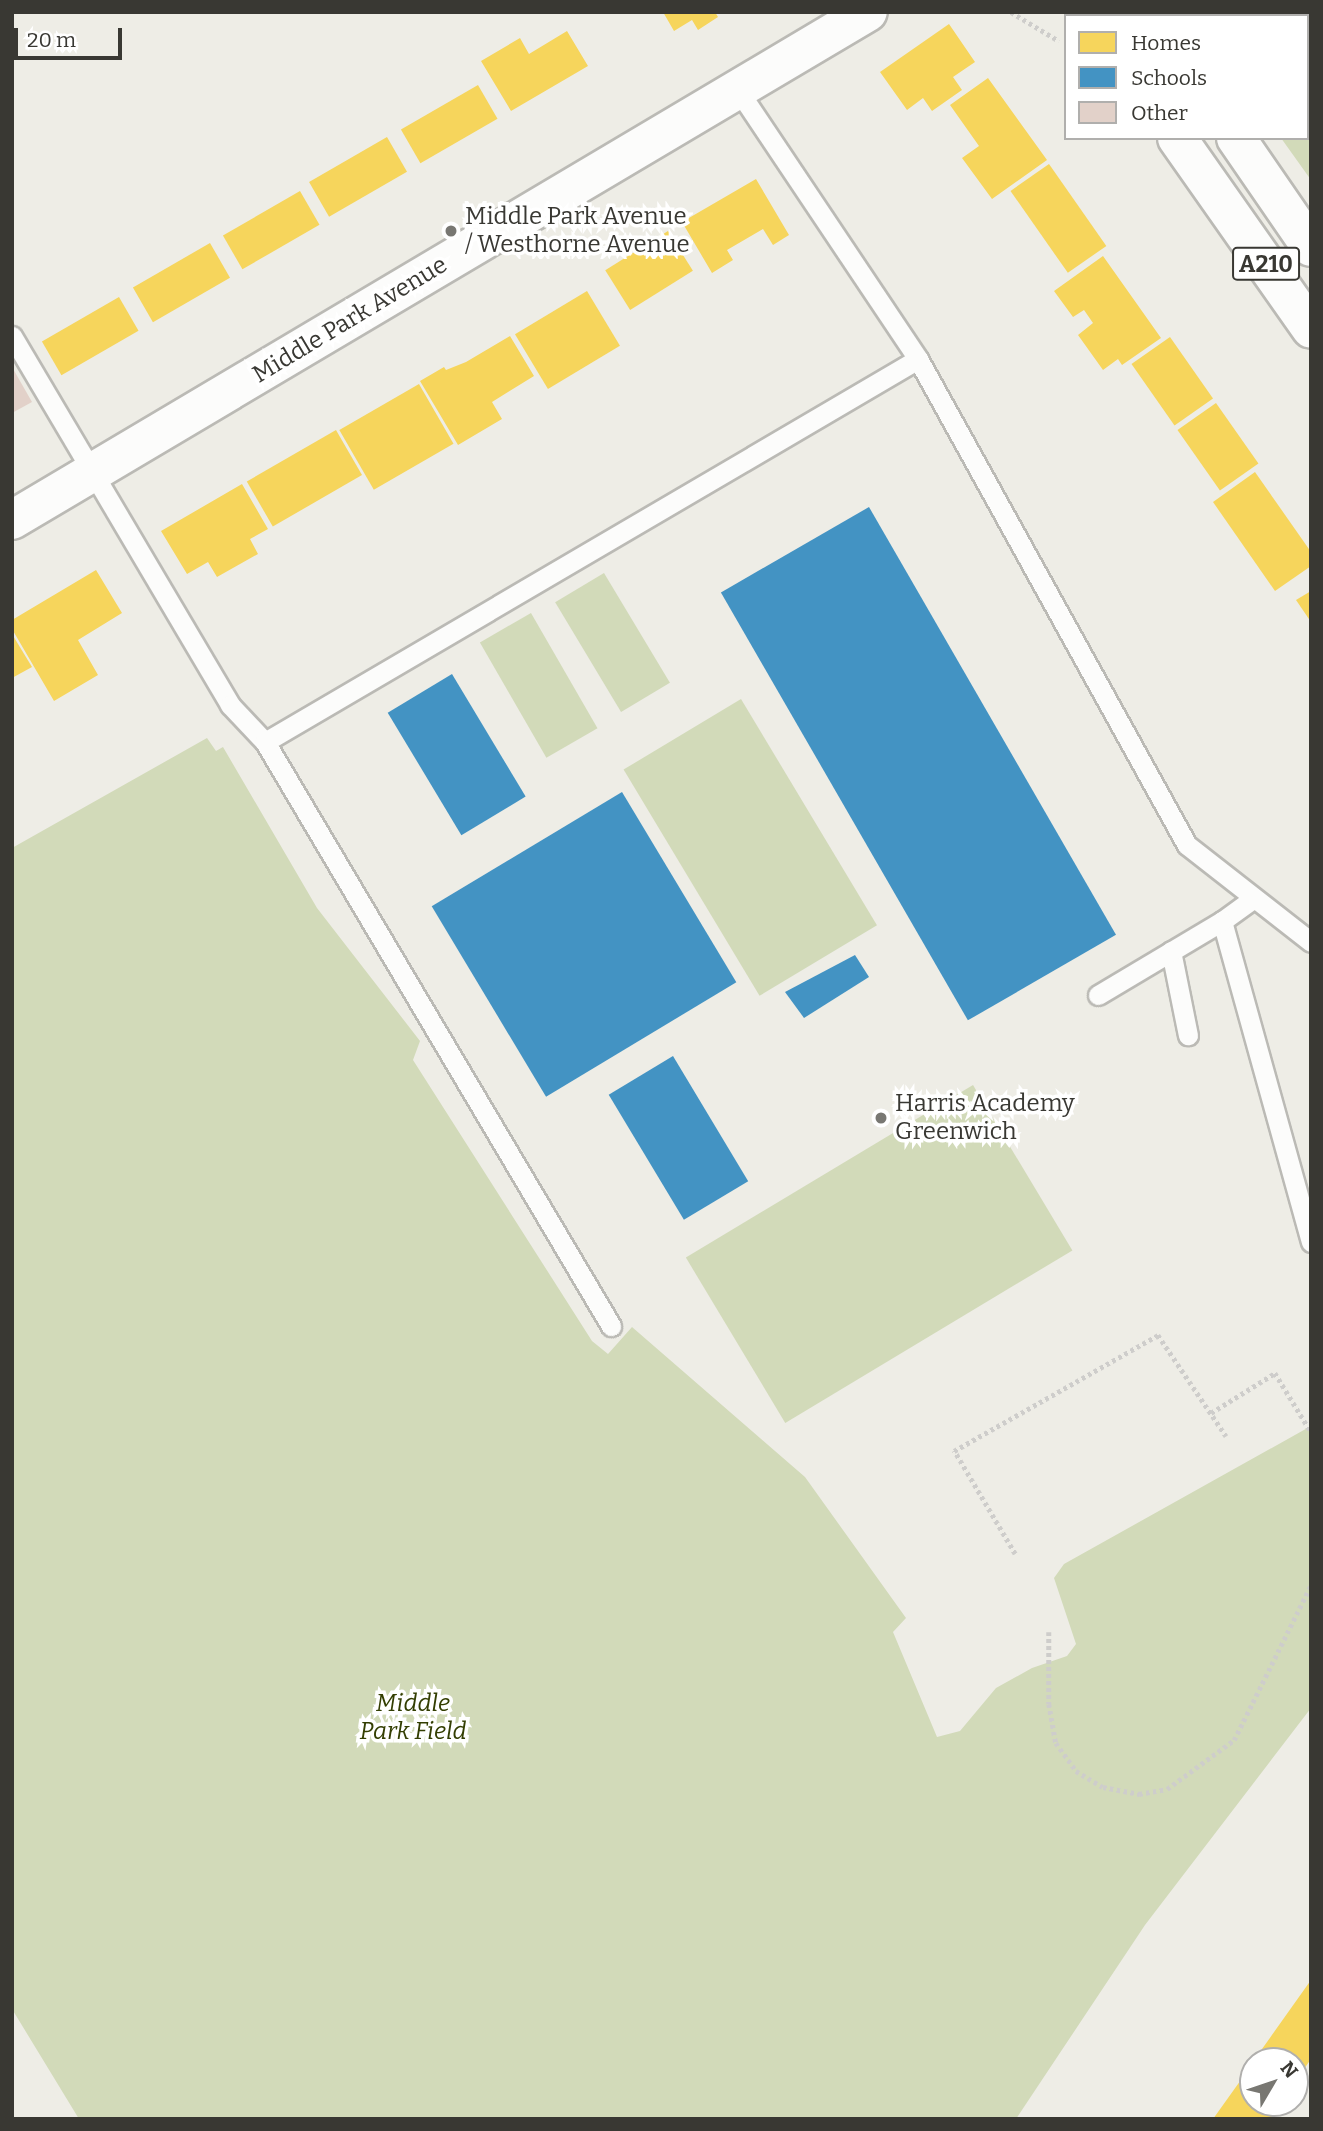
<!DOCTYPE html>
<html>
<head>
<meta charset="utf-8">
<style>
	body { margin:0 }
	#map { position:relative; width:1323px; height:2131px; overflow:hidden; background:#eeede6; font-family:Bitter,serif }
	div>[style] { position:absolute }
	.green>* { inset:0; background:#d2dab9; transform-origin:0 0 }
	.homes>* { inset:0; background:#f6d55c; transform-origin:0 0 }
	.schools>* { inset:0; background:#4393c3; transform-origin:0 0 }
	.building>* { inset:0; background:#e2d1c9 }
	.path>* { height:4.5px; margin-top:-2.25px; transform-origin:0; background:repeating-linear-gradient(90deg,#cecdcb 0 3.5px,transparent 0 7px) }
	.roads { filter:drop-shadow(2px 0 #bbbab5) drop-shadow(-2px 0 #bbbab5) drop-shadow(0 2px #bbbab5) drop-shadow(0 -2px #bbbab5) }
	.lane>* { height:19px; margin:-9.5px; padding:0 9.5px; transform-origin:9.5px; border-radius:9.5px; background:#fcfcfb }
	.secondary>* { height:38px; margin:-19px; padding:0 19px; transform-origin:19px; border-radius:19px; background:#fcfcfb }
	.primary>* { height:38px; margin:-19px; padding:0 19px; transform-origin:19px; border-radius:19px; background:#fcfcfb }
	.dots>* { width:19px; height:19px; translate:-50% -50%; box-sizing:border-box; border:4px solid #fff; border-radius:50% }
	span { translate:-50% -50%; white-space:nowrap; text-align:center; line-height:1.15; -webkit-text-stroke:7px #fff; paint-order:stroke }
	.shield-label span { padding:2px 5px; background:#fff; border:2px solid; border-radius:5px; -webkit-text-stroke-width:0 }
	.shield-label { font-size:23px; color:#393833; font-weight:700 }
	.poi-label { font-size:24px; color:#393833 }
	.left { translate:0 -50%; text-align:left }
	.street-label { font-size:24px; color:#393833 }
	.park-label { font-size:24px; color:#333e02; font-style:italic }
	.frame { position:absolute; inset:0; border:14px solid #393833; pointer-events:none }
	.legend { position:absolute; left:1064px; top:14px; width:245px; height:126px; box-sizing:border-box; background:#fff; border:2px solid #b0afad; margin:0; padding:9px 12px; list-style:none; font-size:21px; color:#393833 }
	.legend li { display:flex; align-items:center; gap:14px; height:35px }
	.legend b { width:35px; border:2px solid #b0afad }
	.north { position:absolute; left:1239px; top:2047px; width:70px; height:70px; box-sizing:border-box; background:#fff; border:2px solid #b0afad; border-radius:50%; rotate:51deg; font-size:19px; font-weight:700; line-height:28px; text-align:center; color:#393833 }
	.north::after { content:''; display:block; margin:auto; width:24px; height:32px; background:#787772; clip-path:polygon(50% 0,100% 100%,50% 72%,0 100%) }
	.scale { position:absolute; left:14px; top:28px; width:108px; height:32px; box-sizing:border-box; border:4px solid #393833; border-top:0; padding-left:9px; font-size:21px; line-height:24px; white-space:nowrap; color:#393833; -webkit-text-stroke:5px #fff; paint-order:stroke }
</style>
</head>
<body>
<div id="map">
	<div class="green">
		<i style="clip-path:polygon(1190px 12px,1311px 12px,1311px 180px,1281px 138px,1307px 138px,1307px 16px)"></i>
		<i style="left:604px;top:573px;width:128px;height:57px;rotate:59deg"></i>
		<i style="left:531px;top:613px;width:133px;height:59px;rotate:60deg"></i>
		<i style="left:741px;top:699px;width:264px;height:137px;rotate:59deg"></i>
		<i style="clip-path:polygon(207px 738px,216px 751px,223px 747px,317px 908px,420px 1041px,413px 1060px,592px 1341px,608px 1354px,632px 1327px,805px 1477px,906px 1618px,893px 1632px,937px 1737px,960px 1731px,996px 1688px,1032px 1668px,1067px 1656px,1076px 1644px,1054px 1578px,1064px 1564px,1311px 1426px,1311px 1708px,1145px 1925px,1016px 2119px,79px 2119px,12px 2009px,12px 848px)"></i>
		<i style="left:973px;top:1085px;width:193px;height:335px;rotate:59deg"></i>
	</div>
	<div class="homes">
		<i style="clip-path:polygon(663px 12px,715px 12px,718px 17px,698px 30px,692px 20px,674px 31px)"></i>
		<i style="clip-path:polygon(949px 24px,975px 62px,953px 77px,962px 90px,932px 111px,923px 98px,907px 110px,880px 72px)"></i>
		<i style="clip-path:polygon(567px 31px,588px 66px,511px 111px,481px 61px,520px 38px,529px 54px)"></i>
		<i style="clip-path:polygon(988px 78px,1047px 160px,992px 199px,962px 158px,979px 146px,950px 105px)"></i>
		<i style="left:478px;top:85px;width:39px;height:89px;rotate:60deg"></i>
		<i style="left:387px;top:137px;width:40px;height:90px;rotate:60deg"></i>
		<i style="left:1049px;top:164px;width:100px;height:47px;rotate:55deg"></i>
		<i style="clip-path:polygon(756px 179px,789px 235px,773px 245px,763px 229px,727px 250px,733px 260px,712px 273px,682px 222px)"></i>
		<i style="left:300px;top:191px;width:39px;height:89px;rotate:60deg"></i>
		<i style="left:668px;top:231px;width:47px;height:74px;rotate:58deg"></i>
		<i style="left:210px;top:243px;width:40px;height:89px;rotate:60deg"></i>
		<i style="clip-path:polygon(1103px 256px,1161px 338px,1122px 365px,1118px 359px,1103px 370px,1078px 335px,1093px 323px,1084px 310px,1073px 317px,1054px 291px)"></i>
		<i style="left:587px;top:291px;width:64px;height:84px;rotate:59deg"></i>
		<i style="left:119px;top:297px;width:39px;height:89px;rotate:60deg"></i>
		<i style="clip-path:polygon(510px 336px,534px 376px,492px 402px,502px 419px,458px 445px,420px 381px,444px 367px,446px 370px,466px 362px)"></i>
		<i style="left:1170px;top:337px;width:75px;height:47px;rotate:55deg"></i>
		<i style="left:419px;top:384px;width:69px;height:92px;rotate:60deg"></i>
		<i style="left:1216px;top:403px;width:74px;height:47px;rotate:55deg"></i>
		<i style="left:336px;top:430px;width:52px;height:103px;rotate:60deg"></i>
		<i style="clip-path:polygon(1255px 472px,1311px 552px,1311px 566px,1275px 591px,1213px 502px)"></i>
		<i style="clip-path:polygon(242px 484px,268px 529px,250px 539px,258px 554px,217px 577px,208px 562px,187px 574px,161px 531px)"></i>
		<i style="clip-path:polygon(96px 570px,122px 613px,78px 640px,98px 675px,54px 701px,12px 629px,12px 620px)"></i>
		<i style="clip-path:polygon(1311px 591px,1311px 622px,1296px 600px)"></i>
		<i style="clip-path:polygon(12px 634px,32px 667px,12px 678px)"></i>
		<i style="clip-path:polygon(1311px 1980px,1311px 2059px,1299px 2076px,1295px 2061px,1278px 2061px,1262px 2049px)"></i>
		<i style="clip-path:polygon(1243px 2077px,1253px 2085px,1253px 2103px,1282px 2105px,1272px 2119px,1213px 2119px)"></i>
	</div>
	<div class="schools">
		<i style="left:869px;top:507px;width:494px;height:171px;rotate:60deg"></i>
		<i style="left:452px;top:674px;width:143px;height:75px;rotate:59deg"></i>
		<i style="left:622px;top:792px;width:222px;height:222px;rotate:59deg"></i>
		<i style="clip-path:polygon(855px 955px,869px 977px,804px 1018px,785px 992px)"></i>
		<i style="left:673px;top:1056px;width:146px;height:75px;rotate:59deg"></i>
	</div>
	<div class="building">
		<i style="clip-path:polygon(12px 367px,32px 402px,12px 413px)"></i>
	</div>
	<div class="path">
		<i style="left:1011px;top:12px;width:56px;rotate:31.1deg"></i>
		<i style="left:1302px;top:16px;width:4px;rotate:-76deg"></i>
		<i style="left:1211px;top:1413px;width:75px;rotate:-32deg"></i>
		<i style="left:1275px;top:1373px;width:69px;rotate:58.6deg"></i>
		<i style="left:1015px;top:1554px;width:120px;rotate:-120.6deg"></i>
		<i style="left:954px;top:1451px;width:235px;rotate:-29.6deg"></i>
		<i style="left:1158px;top:1335px;width:122px;rotate:56deg"></i>
		<i style="left:1049px;top:1632px;width:72px;rotate:90deg"></i>
		<i style="left:1049px;top:1704px;width:40px;rotate:80deg"></i>
		<i style="left:1056px;top:1743px;width:34px;rotate:54deg"></i>
		<i style="left:1076px;top:1771px;width:31px;rotate:31deg"></i>
		<i style="left:1103px;top:1787px;width:37px;rotate:11deg"></i>
		<i style="left:1139px;top:1794px;width:28px;rotate:-10deg"></i>
		<i style="left:1167px;top:1789px;width:83px;rotate:-36.2deg"></i>
		<i style="left:1234px;top:1740px;width:173px;rotate:-63.6deg"></i>
	</div>
	<div class="roads">
		<div class="lane">
			<i style="left:738px;top:90px;width:324px;rotate:56.2deg"></i>
			<i style="left:918px;top:359px;width:555px;rotate:61.04deg"></i>
			<i style="left:1187px;top:845px;width:157px;rotate:38deg"></i>
			<i style="left:12px;top:336px;width:429px;rotate:59.4deg"></i>
			<i style="left:230px;top:705px;width:51px;rotate:46.6deg"></i>
			<i style="left:265px;top:742px;width:679px;rotate:59.35deg"></i>
			<i style="left:265px;top:742px;width:757px;rotate:-30.39deg"></i>
			<i style="left:1254px;top:898px;width:39px;rotate:144deg"></i>
			<i style="left:1222px;top:921px;width:333px;rotate:74.5deg"></i>
			<i style="left:1171px;top:951px;width:86px;rotate:78.6deg"></i>
			<i style="left:1098px;top:995px;width:144px;rotate:-30.8deg"></i>
		</div>
		<div class="secondary">
			<i style="left:12px;top:520px;width:995px;rotate:-30.69deg"></i>
		</div>
		<div class="primary">
			<i style="left:1086px;top:12px;width:5px;rotate:53deg"></i>
			<i style="left:1151px;top:12px;width:4px;rotate:63deg"></i>
			<i style="left:1177px;top:138px;width:233px;rotate:54.9deg"></i>
			<i style="left:1236px;top:138px;width:132px;rotate:55.5deg"></i>
		</div>
	</div>
	<div class="dots">
		<i style="left:451px;top:231px;background:#787772"></i>
		<i style="left:881px;top:1118px;background:#787772"></i>
	</div>
	<div class="shield-label">
		<span style="left:1266px;top:264px">A210</span>
	</div>
	<div class="poi-label">
		<span class="left" style="left:465px;top:231px">Middle Park Avenue<br>/ Westhorne Avenue</span>
		<span class="left" style="left:895px;top:1118px">Harris Academy<br>Greenwich</span>
	</div>
	<div class="street-label">
		<span style="left:350px;top:320px;rotate:-31deg">Middle Park Avenue</span>
	</div>
	<div class="park-label">
		<span style="left:413px;top:1718px">Middle<br>Park Field</span>
	</div>
	<div class="frame"></div>
	<ul class="legend">
	<li><b style="height:19px;background:#f6d55c"></b>Homes</li>
	<li><b style="height:19px;background:#4393c3"></b>Schools</li>
	<li><b style="height:19px;background:#e2d1c9"></b>Other</li>
	</ul>
	<div class="north">N</div>
	<div class="scale">20 m</div>
</div>
</body>
</html>
